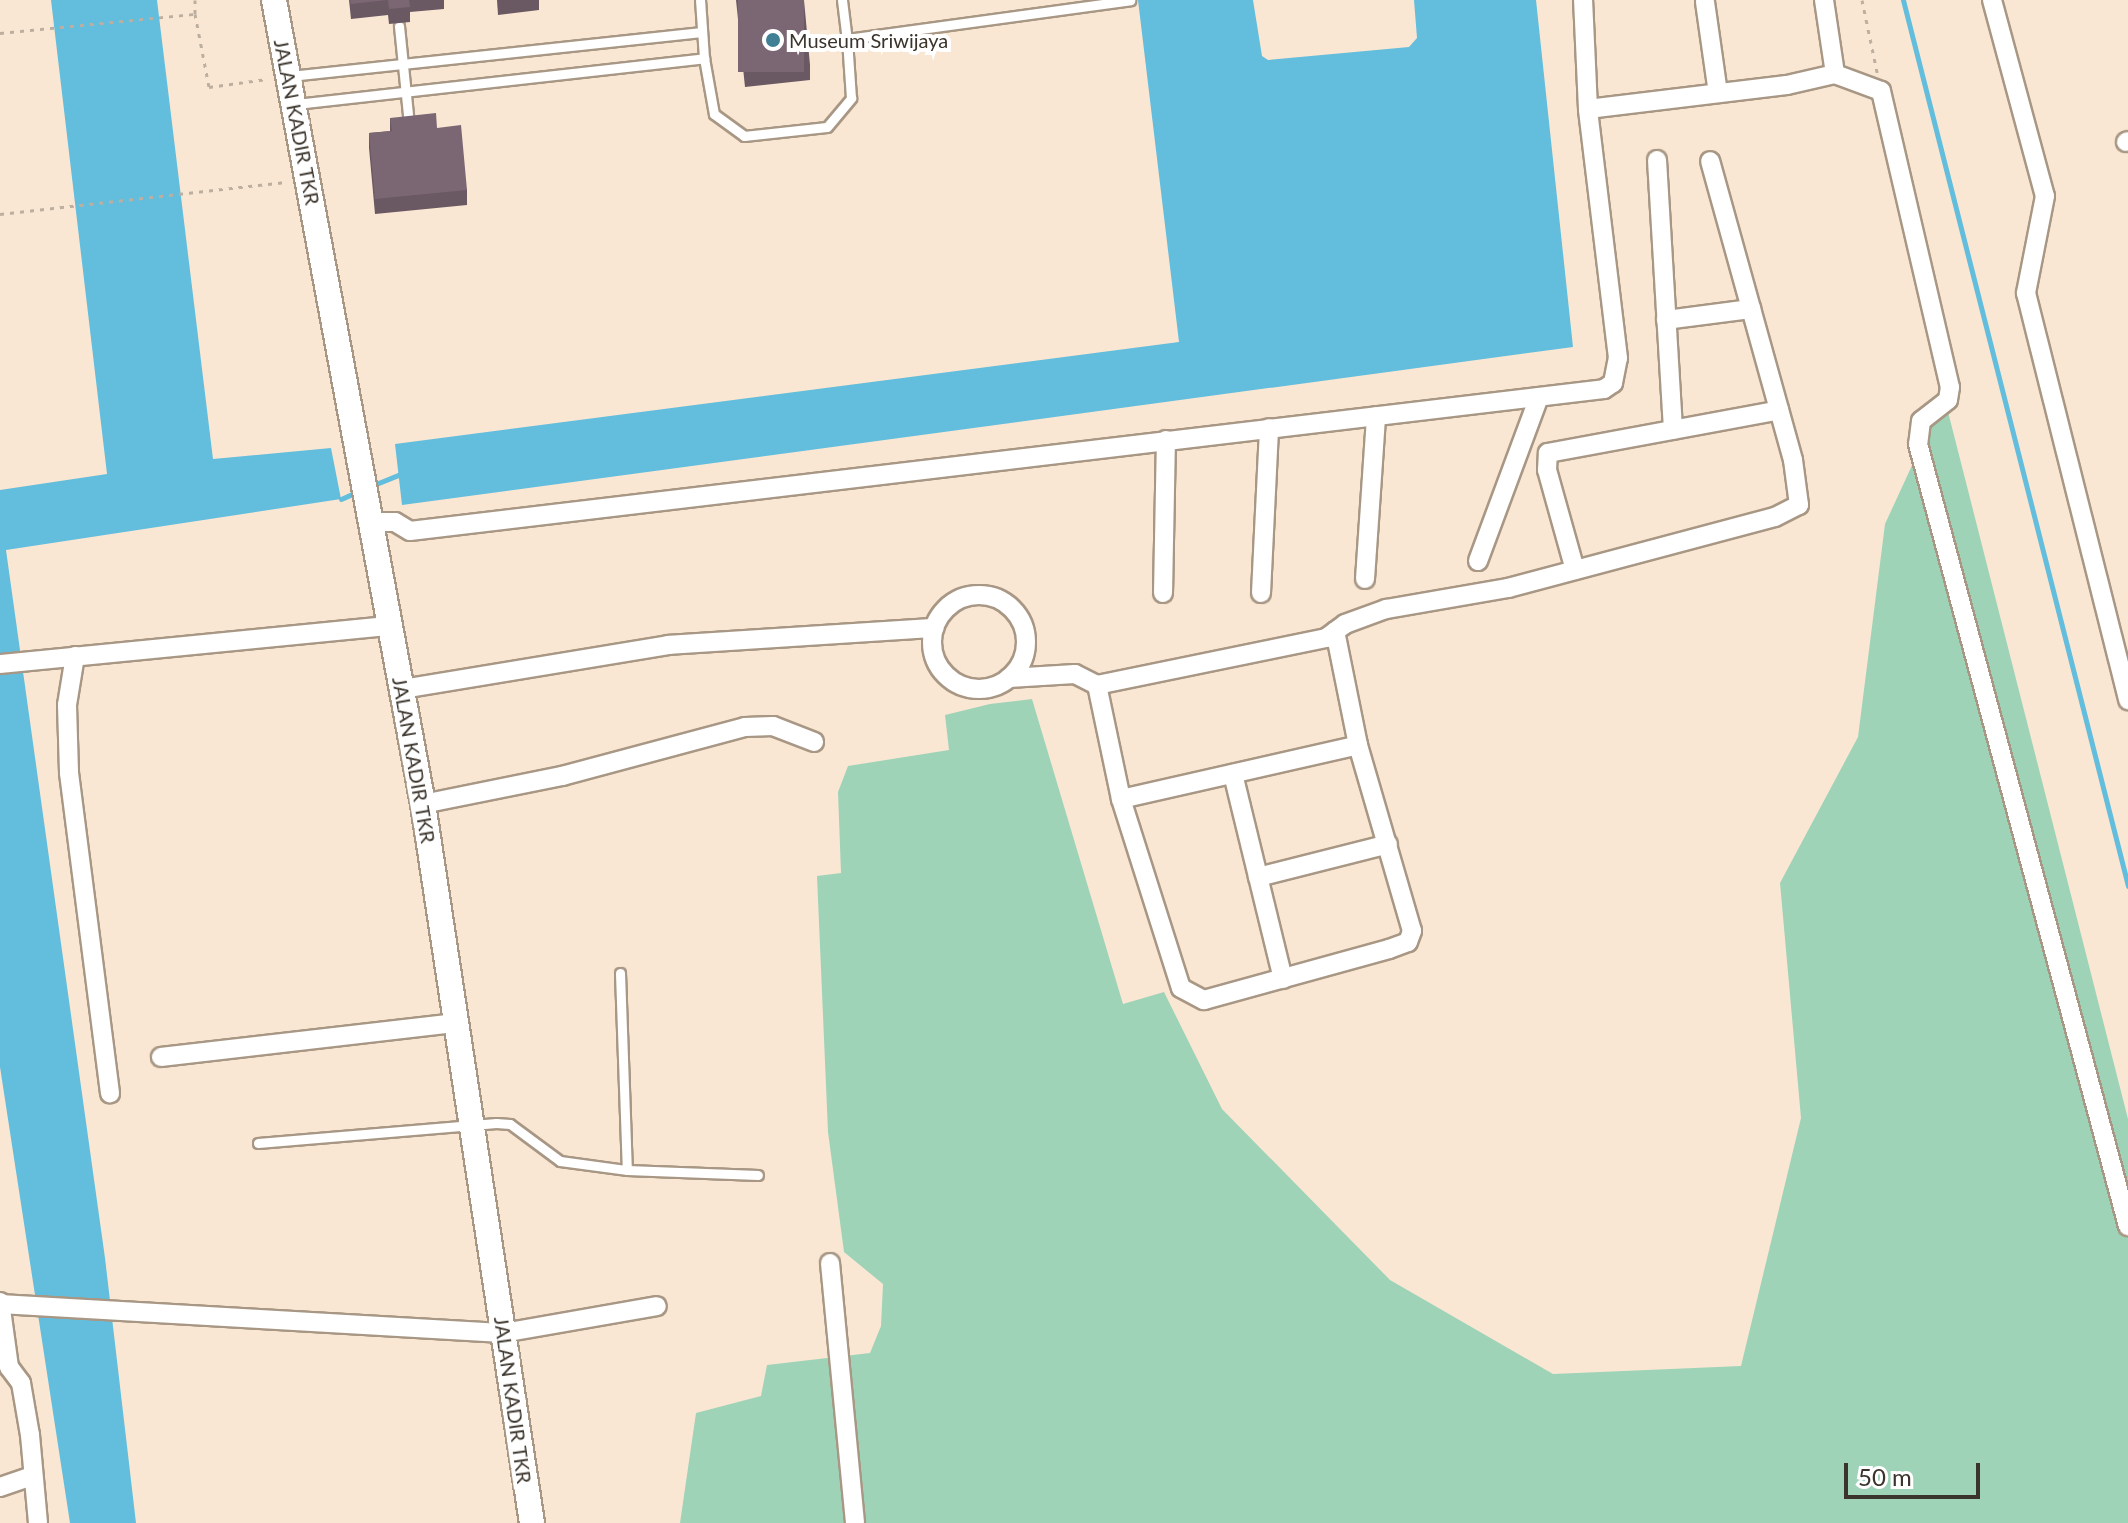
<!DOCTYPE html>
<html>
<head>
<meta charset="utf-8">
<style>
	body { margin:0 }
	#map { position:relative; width:2128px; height:1523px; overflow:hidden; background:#f9e7d3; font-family:Lato,sans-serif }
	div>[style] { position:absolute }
	.green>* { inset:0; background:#9ed3b8 }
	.water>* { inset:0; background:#63bddd }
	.stream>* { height:5px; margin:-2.5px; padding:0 2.5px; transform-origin:2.5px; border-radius:2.5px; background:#63bddd }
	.path>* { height:3px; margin-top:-1.5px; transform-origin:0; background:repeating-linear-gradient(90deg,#bdaf9f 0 4px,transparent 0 10px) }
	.roads { filter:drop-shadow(2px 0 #a89784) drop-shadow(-2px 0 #a89784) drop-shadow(0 2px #a89784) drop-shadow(0 -2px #a89784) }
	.service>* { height:9px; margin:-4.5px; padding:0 4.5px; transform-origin:4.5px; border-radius:4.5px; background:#fff }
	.minor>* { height:18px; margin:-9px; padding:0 9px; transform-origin:9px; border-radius:9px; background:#fff }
	.minor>.ring { margin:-9px; padding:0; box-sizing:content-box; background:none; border:18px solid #fff; border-radius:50% }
	.tertiary>* { height:24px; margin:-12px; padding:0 12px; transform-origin:12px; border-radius:12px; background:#fff }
	.wall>* { inset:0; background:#6a5863 }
	.building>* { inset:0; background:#7b6673; transform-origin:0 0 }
	.dots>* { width:22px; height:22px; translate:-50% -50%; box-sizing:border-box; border:4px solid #fff; border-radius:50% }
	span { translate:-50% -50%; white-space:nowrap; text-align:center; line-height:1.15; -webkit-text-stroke:8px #fff; paint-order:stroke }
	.poi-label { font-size:20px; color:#3b342c }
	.left { translate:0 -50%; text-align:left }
	.street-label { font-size:20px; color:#3b342c }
	.scale { position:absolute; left:1844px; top:1463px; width:136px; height:36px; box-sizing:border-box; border:4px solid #3b342c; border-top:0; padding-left:10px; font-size:24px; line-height:28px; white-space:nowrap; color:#3b342c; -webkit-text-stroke:6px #fff; paint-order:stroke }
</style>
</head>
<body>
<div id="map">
	<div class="green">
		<i style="clip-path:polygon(1944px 396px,2128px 1119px,2128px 1523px,680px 1523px,696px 1413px,761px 1396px,767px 1365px,870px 1353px,881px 1326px,883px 1284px,844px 1252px,828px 1132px,817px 876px,841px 873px,838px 792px,848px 766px,949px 750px,945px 715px,990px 704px,1032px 699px,1123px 1004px,1164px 992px,1222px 1109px,1390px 1280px,1553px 1374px,1741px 1366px,1801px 1118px,1780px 883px,1858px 737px,1885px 524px)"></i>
	</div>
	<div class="water">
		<i style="clip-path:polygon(51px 0,157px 0,213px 459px,331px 448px,341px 499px,6px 550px,105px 1258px,136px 1523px,70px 1523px,0 1067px,0 490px,107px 474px)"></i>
		<i style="clip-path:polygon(1138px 0,1253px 0,1262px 56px,1268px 60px,1409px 47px,1417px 38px,1414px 0,1536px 0,1573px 347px,402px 505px,395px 444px,1179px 342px)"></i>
	</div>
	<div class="stream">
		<i style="left:1903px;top:0;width:914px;rotate:75.75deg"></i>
		<i style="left:371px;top:486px;width:35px;rotate:-22deg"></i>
		<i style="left:341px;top:499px;width:20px;rotate:-24deg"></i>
	</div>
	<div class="path">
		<i style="left:195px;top:0;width:14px;rotate:90deg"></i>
		<i style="left:1862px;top:0;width:74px;rotate:78.2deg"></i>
		<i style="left:0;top:33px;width:196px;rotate:-5.6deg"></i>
		<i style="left:195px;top:14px;width:74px;rotate:79.1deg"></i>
		<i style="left:209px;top:87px;width:59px;rotate:-7.9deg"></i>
		<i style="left:0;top:214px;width:288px;rotate:-6.4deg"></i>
	</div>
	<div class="roads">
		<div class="service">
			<i style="left:842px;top:0;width:39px;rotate:83deg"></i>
			<i style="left:847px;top:39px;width:286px;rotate:-7.8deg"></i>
			<i style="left:399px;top:26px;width:99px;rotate:84.2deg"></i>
			<i style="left:704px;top:58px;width:57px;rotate:79.9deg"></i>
			<i style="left:714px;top:114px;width:37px;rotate:36deg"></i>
			<i style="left:744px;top:136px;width:83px;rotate:-6.2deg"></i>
			<i style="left:827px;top:127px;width:38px;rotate:-50deg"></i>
			<i style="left:851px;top:98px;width:59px;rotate:-93.9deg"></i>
			<i style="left:290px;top:76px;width:414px;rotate:-6.1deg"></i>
			<i style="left:296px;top:104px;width:411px;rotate:-6.4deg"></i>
			<i style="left:704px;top:58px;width:58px;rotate:-93.9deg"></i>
			<i style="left:620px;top:973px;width:197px;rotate:88deg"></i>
			<i style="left:258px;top:1143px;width:239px;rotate:-4.8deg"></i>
			<i style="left:496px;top:1123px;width:14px;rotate:4deg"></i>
			<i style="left:510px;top:1124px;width:62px;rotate:36.5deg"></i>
			<i style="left:560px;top:1161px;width:68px;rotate:7.7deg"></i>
			<i style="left:627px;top:1170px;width:131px;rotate:2.2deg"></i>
		</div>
		<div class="minor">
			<i style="left:1824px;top:0;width:75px;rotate:81.5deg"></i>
			<i style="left:1835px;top:74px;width:49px;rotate:20.3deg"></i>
			<i style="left:1881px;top:91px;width:304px;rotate:76.9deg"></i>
			<i style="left:1950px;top:387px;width:13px;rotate:99deg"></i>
			<i style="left:1948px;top:400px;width:34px;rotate:142deg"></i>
			<i style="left:1921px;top:421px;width:23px;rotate:97deg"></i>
			<i style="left:1918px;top:444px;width:810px;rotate:74.97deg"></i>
			<i style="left:1992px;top:0;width:203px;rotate:74.9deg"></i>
			<i style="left:2045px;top:196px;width:99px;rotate:101.1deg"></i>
			<i style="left:2026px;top:293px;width:420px;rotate:75.9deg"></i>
			<i style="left:1705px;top:2px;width:92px;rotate:81.9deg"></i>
			<i style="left:1588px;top:109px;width:200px;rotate:-6.9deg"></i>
			<i style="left:1787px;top:85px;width:49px;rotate:-12.9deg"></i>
			<i style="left:2126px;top:142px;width:2px;rotate:-27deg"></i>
			<i style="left:1657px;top:160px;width:270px;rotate:86.6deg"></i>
			<i style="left:1666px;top:320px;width:86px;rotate:-7.4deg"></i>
			<i style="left:371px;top:522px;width:24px"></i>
			<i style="left:395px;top:522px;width:17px;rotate:31deg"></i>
			<i style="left:410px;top:531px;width:1202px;rotate:-6.78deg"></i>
			<i style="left:1604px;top:389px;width:11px;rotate:-34deg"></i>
			<i style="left:1613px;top:383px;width:25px;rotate:-79deg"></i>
			<i style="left:1618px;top:358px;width:251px;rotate:-96.9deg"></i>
			<i style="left:1588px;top:109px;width:109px;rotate:-92.6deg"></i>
			<i style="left:1478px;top:561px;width:175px;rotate:-69.6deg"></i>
			<i style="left:1575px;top:570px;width:104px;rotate:-105.6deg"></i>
			<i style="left:1547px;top:470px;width:17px;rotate:-87deg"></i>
			<i style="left:1548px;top:453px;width:235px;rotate:-10.5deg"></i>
			<i style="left:1365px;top:579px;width:163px;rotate:-86.1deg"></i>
			<i style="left:1163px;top:593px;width:153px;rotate:-88.9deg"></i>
			<i style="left:1261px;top:593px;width:165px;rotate:-87.2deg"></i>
			<i class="ring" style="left:932px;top:595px;width:76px;height:76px"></i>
			<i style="left:75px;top:656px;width:50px;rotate:99.3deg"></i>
			<i style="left:67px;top:705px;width:68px;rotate:88.3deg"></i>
			<i style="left:69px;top:773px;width:323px;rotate:82.7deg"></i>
			<i style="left:0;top:664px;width:393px;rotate:-5.6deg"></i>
			<i style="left:1009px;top:678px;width:66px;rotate:-3.5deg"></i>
			<i style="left:1075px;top:674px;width:25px;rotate:27deg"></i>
			<i style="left:1097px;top:685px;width:116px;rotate:78.1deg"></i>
			<i style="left:1121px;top:799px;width:198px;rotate:72.4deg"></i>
			<i style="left:1181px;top:988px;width:26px;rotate:28deg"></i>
			<i style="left:1204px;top:1000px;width:192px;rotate:-15.4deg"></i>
			<i style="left:1389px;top:949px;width:20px;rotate:-20deg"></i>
			<i style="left:1408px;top:942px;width:12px;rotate:-70deg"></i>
			<i style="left:1412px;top:931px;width:194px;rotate:-106.2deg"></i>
			<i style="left:1358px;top:745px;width:116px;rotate:-101.4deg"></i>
			<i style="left:1097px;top:685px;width:234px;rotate:-11.6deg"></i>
			<i style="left:1326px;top:638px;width:24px;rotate:-36deg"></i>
			<i style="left:1345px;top:624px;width:44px;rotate:-20.1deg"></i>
			<i style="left:1386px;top:609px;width:124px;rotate:-9.8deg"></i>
			<i style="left:1508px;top:588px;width:276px;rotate:-14.9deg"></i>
			<i style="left:1775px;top:517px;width:27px;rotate:-27deg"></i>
			<i style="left:1799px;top:505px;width:45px;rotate:-97.6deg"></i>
			<i style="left:1793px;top:460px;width:310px;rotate:-105.5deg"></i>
			<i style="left:403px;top:689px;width:269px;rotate:-9.4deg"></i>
			<i style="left:668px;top:645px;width:267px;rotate:-3.7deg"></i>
			<i style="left:1233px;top:774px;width:211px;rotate:76.3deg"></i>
			<i style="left:1121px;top:799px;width:243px;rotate:-12.8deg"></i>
			<i style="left:423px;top:804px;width:142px;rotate:-11.4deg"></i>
			<i style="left:562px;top:776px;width:189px;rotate:-15deg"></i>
			<i style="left:745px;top:727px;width:28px;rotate:-2deg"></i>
			<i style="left:773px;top:726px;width:44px;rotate:21.3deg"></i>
			<i style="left:1258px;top:877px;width:134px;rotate:-14.2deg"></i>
			<i style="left:161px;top:1057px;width:297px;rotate:-6.6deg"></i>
			<i style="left:830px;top:1263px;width:261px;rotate:84.5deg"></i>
			<i style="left:0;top:1302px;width:66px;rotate:82.1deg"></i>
			<i style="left:9px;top:1367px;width:20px;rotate:53deg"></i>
			<i style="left:21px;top:1383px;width:53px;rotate:80.2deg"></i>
			<i style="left:30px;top:1435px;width:88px;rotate:84.8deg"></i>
			<i style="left:0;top:1304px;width:504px;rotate:3.3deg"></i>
			<i style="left:503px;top:1333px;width:156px;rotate:-9.9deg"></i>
			<i style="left:0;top:1487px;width:34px;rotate:-19deg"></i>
		</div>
		<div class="tertiary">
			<i style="left:274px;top:0;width:818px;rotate:79.5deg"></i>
			<i style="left:423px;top:804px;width:727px;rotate:81.38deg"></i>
		</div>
	</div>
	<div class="wall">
		<i style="clip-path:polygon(349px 0,444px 0,444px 9px,410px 12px,410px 22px,389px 24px,388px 15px,351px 19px)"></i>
		<i style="clip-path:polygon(497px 0,539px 0,539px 10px,498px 15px)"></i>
		<i style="clip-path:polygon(736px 0,804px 0,810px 65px,810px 80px,745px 87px)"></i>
		<i style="clip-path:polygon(390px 118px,437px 128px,467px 190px,467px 205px,375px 214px,369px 148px,369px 133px,390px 131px)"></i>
	</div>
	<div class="building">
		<i style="clip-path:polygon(350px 0,388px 0,351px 4px)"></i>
		<i style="clip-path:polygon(388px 0,409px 0,410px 7px,389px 9px)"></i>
		<i style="left:738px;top:0;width:66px;height:72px"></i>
		<i style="clip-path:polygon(436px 113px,437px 128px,461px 125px,467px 190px,375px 199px,369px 133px,392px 131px,390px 118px)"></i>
	</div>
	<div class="dots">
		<i style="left:773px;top:40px;background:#407f94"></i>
	</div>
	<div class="poi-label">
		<span class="left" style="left:789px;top:40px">Museum Sriwijaya</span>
	</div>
	<div class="street-label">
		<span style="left:297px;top:122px;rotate:79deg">JALAN KADIR TKR</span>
		<span style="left:414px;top:760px;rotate:80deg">JALAN KADIR TKR</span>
		<span style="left:513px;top:1400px;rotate:82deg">JALAN KADIR TKR</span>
	</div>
	<div class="scale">50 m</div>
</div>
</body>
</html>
